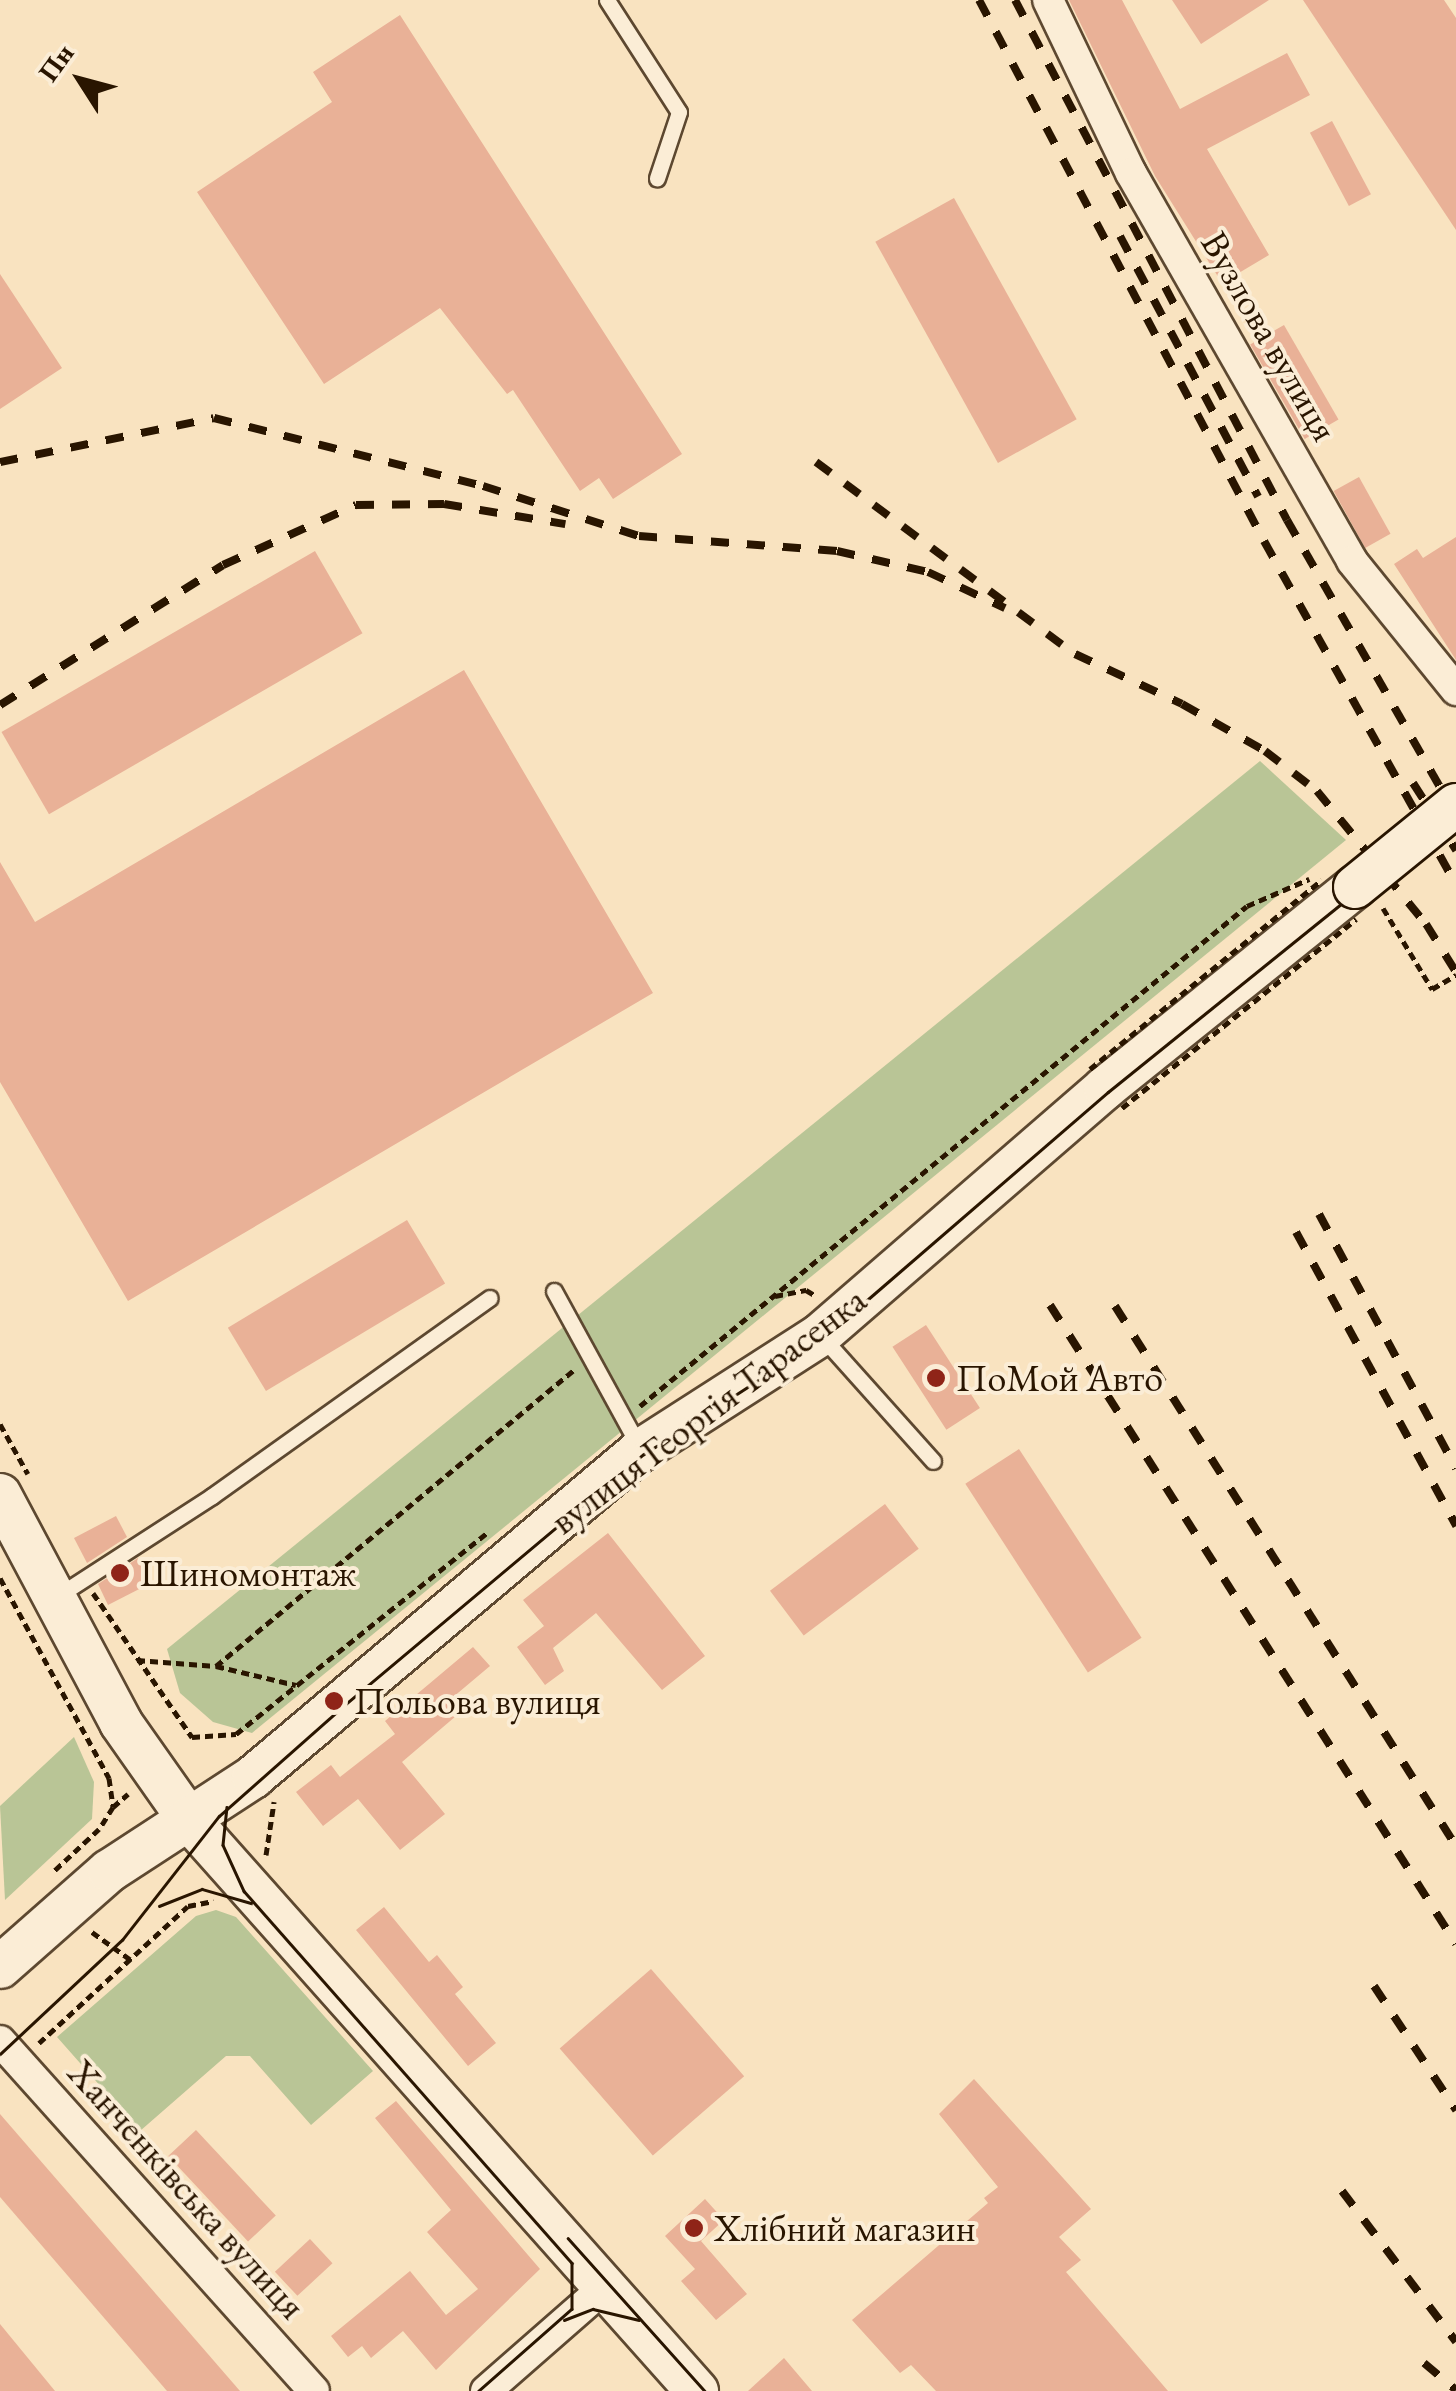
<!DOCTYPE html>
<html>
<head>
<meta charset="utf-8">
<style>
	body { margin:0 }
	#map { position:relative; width:1456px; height:2391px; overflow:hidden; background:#f9e3c0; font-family:"EB Garamond",serif }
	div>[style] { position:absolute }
	.green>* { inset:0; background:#b9c596 }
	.building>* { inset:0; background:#e9b197; transform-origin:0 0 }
	.path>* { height:5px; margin-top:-2.5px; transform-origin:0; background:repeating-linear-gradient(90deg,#291500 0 8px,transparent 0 13px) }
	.roads { filter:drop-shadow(2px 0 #5d4830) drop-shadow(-2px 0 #5d4830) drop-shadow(0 2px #5d4830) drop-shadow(0 -2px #5d4830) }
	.lane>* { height:15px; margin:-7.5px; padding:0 7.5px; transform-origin:7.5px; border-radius:7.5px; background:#fbedd6 }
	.street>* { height:30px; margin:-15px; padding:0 15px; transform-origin:15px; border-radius:15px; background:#fbedd6 }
	.secondary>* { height:42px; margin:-21px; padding:0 21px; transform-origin:21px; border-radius:21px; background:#fbedd6 }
	.tram>* { height:2.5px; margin:-1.25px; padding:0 1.25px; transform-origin:1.25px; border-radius:1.25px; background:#291500 }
	.rail>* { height:8px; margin-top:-4px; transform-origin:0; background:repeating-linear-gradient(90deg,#291500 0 18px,transparent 0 36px) }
	.path-bridge>* { height:5px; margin-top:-2.5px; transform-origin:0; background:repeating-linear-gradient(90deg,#291500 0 8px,transparent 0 13px) }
	.bridges { filter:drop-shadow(2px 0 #291500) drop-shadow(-2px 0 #291500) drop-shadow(0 2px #291500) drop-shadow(0 -2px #291500) }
	.secondary-bridge>* { height:42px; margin:-21px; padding:0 21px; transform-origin:21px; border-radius:21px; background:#fbedd6 }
	.dots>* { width:28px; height:28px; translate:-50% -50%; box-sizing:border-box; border:5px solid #fbedd6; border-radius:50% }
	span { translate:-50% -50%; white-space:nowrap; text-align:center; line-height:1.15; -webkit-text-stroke:8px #fbedd6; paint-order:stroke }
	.street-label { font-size:38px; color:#291500 }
	.poi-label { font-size:38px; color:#291500 }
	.left { translate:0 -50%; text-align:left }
	.north { position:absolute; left:30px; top:30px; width:100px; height:100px; -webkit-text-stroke:8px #fbedd6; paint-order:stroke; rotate:306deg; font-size:28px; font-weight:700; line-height:40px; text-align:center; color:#291500 }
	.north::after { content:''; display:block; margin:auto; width:35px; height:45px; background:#291500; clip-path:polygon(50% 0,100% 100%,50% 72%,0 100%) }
</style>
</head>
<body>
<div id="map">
	<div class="green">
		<i style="clip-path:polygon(1260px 761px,1346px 840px,252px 1733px,213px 1722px,180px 1693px,167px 1649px)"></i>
		<i style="clip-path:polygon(74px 1737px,94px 1782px,92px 1819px,5px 1900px,0 1806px)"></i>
		<i style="clip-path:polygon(216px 1910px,236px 1917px,373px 2071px,311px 2125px,250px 2056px,226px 2056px,140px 2131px,57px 2037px,196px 1916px)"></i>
	</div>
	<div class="building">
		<i style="clip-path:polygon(1069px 0,1122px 0,1180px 109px,1287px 53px,1310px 95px,1207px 149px,1269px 255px,1222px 283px,1155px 176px)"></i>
		<i style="clip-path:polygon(1172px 0,1269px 0,1201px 44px)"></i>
		<i style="clip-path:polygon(1303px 0,1444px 0,1456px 18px,1456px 230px)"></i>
		<i style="clip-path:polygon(400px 15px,682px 454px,613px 499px,599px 478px,580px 491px,513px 390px,507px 394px,440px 308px,324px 384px,197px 192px,332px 102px,313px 72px)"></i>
		<i style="left:1332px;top:121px;width:83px;height:25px;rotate:62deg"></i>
		<i style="left:954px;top:198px;width:253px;height:90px;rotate:61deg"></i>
		<i style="clip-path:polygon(0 274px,62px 368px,0 409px)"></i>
		<i style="left:1284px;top:325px;width:109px;height:39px;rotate:60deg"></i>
		<i style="left:1359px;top:477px;width:65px;height:29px;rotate:61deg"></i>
		<i style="clip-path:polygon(1456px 537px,1456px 660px,1394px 564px,1417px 549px,1423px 558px)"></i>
		<i style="left:315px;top:551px;width:95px;height:362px;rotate:60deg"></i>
		<i style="clip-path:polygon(464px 670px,653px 993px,128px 1301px,0 1082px,0 862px,35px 922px)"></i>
		<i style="left:407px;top:1220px;width:74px;height:209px;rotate:59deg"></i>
		<i style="left:926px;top:1325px;width:99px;height:40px;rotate:57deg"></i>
		<i style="left:1019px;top:1449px;width:225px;height:64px;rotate:57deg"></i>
		<i style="left:885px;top:1504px;width:56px;height:144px;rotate:53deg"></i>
		<i style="clip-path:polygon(116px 1516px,127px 1537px,87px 1563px,74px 1538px)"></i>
		<i style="clip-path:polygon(608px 1533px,705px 1656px,662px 1690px,596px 1613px,553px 1648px,564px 1671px,545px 1685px,517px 1647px,544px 1626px,523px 1600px)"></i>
		<i style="clip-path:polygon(138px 1558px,151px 1583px,108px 1605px,98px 1584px)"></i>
		<i style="clip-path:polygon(473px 1647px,490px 1666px,446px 1703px,456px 1716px,402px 1762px,445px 1814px,400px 1850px,358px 1799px,323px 1826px,296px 1792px,331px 1765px,340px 1777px,395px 1734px,385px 1721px)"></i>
		<i style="clip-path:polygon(384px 1907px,429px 1962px,437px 1955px,463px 1987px,455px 1994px,496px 2043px,468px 2066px,356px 1930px)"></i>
		<i style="left:651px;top:1969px;width:142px;height:121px;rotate:49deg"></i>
		<i style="clip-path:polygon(974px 2079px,1091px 2209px,1059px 2237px,1081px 2260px,1066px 2272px,1168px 2391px,936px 2391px,911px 2365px,900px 2373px,852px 2320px,988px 2203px,984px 2198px,998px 2187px,939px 2114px)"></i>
		<i style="clip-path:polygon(396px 2101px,540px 2269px,436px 2370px,403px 2331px,371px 2358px,362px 2346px,348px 2357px,331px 2336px,410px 2271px,446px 2315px,478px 2289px,427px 2232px,451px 2210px,375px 2118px)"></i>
		<i style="clip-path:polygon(0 2114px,240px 2391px,167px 2391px,0 2197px)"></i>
		<i style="left:196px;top:2130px;width:117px;height:38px;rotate:47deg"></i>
		<i style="clip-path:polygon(705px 2199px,724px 2220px,701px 2241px,747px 2294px,716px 2320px,681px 2281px,695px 2269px,665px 2236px)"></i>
		<i style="left:310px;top:2239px;width:33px;height:48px;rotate:47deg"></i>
		<i style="clip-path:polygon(0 2324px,55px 2391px,0 2391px)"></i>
		<i style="clip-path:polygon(784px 2358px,812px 2391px,748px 2391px)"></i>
	</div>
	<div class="path">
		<i style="left:1383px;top:908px;width:95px;rotate:58.8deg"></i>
		<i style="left:1432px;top:989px;width:28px;rotate:-30deg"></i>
		<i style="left:775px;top:1296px;width:32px;rotate:-11deg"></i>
		<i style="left:806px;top:1290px;width:12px;rotate:31deg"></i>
		<i style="left:640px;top:1406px;width:786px;rotate:-39.48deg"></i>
		<i style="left:1247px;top:906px;width:68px;rotate:-23.5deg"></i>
		<i style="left:0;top:1424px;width:57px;rotate:60.8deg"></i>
		<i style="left:0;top:1578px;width:228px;rotate:61.4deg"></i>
		<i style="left:109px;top:1778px;width:29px;rotate:82deg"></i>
		<i style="left:113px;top:1807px;width:26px;rotate:122deg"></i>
		<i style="left:99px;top:1829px;width:62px;rotate:137deg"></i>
		<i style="left:93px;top:1593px;width:175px;rotate:55.5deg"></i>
		<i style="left:192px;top:1737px;width:44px;rotate:-3.9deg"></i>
		<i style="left:236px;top:1734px;width:324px;rotate:-38.7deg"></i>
		<i style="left:137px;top:1660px;width:79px;rotate:4.3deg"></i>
		<i style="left:216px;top:1666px;width:82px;rotate:13.4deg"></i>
		<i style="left:216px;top:1666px;width:467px;rotate:-39.6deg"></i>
		<i style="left:113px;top:1807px;width:20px;rotate:-41deg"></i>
		<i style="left:266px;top:1855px;width:54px;rotate:-81.4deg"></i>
		<i style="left:92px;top:1932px;width:48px;rotate:35.7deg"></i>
		<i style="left:39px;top:2043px;width:202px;rotate:-42.6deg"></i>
		<i style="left:188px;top:1906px;width:26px;rotate:-11deg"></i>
	</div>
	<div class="roads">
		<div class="lane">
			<i style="left:607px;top:0;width:133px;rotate:57.3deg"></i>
			<i style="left:679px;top:112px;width:70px;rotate:108.4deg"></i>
			<i style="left:554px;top:1291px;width:177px;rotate:61.3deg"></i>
			<i style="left:823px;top:1338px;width:165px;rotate:48.2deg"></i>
			<i style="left:56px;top:1597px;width:186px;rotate:-32.9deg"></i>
			<i style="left:212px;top:1496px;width:341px;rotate:-35.5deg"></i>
		</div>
		<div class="street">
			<i style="left:1048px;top:0;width:192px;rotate:64.4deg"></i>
			<i style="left:1131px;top:173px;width:447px;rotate:60.3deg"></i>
			<i style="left:1352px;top:561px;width:166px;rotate:51.1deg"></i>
			<i style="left:0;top:2041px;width:470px;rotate:48.1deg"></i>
			<i style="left:486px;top:2391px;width:158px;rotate:-41.2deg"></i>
		</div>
		<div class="secondary">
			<i style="left:0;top:1495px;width:258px;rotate:62deg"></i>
			<i style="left:121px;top:1723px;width:120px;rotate:54.9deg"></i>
			<i style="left:190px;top:1821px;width:763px;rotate:48.35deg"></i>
			<i style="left:0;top:1967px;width:145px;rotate:-41.4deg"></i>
			<i style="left:109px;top:1871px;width:172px;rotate:-33.1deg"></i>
			<i style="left:253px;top:1777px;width:507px;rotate:-40.12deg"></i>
			<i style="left:641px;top:1450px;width:213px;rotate:-32.7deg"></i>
			<i style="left:820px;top:1335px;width:377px;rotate:-40.9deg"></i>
			<i style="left:1105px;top:1088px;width:321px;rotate:-38.8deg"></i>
		</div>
	</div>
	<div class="tram">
		<i style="left:227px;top:1807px;width:38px;rotate:96deg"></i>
		<i style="left:223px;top:1845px;width:51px;rotate:65.5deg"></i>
		<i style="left:244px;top:1891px;width:496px;rotate:48.6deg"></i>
		<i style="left:572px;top:2263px;width:46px;rotate:90deg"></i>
		<i style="left:572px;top:2309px;width:124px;rotate:138.6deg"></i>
		<i style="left:159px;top:1906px;width:46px;rotate:-21.6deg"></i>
		<i style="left:202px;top:1889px;width:51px;rotate:15.9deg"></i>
		<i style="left:0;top:2054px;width:167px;rotate:-43.1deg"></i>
		<i style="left:122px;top:1940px;width:157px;rotate:-52deg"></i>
		<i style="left:219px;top:1816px;width:163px;rotate:-41.5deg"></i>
		<i style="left:341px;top:1708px;width:395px;rotate:-40deg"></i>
		<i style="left:644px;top:1454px;width:213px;rotate:-32.9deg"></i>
		<i style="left:823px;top:1338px;width:376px;rotate:-40.8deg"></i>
		<i style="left:1108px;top:1092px;width:447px;rotate:-38.9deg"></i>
		<i style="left:568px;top:2238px;width:205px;rotate:48.2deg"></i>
		<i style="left:564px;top:2320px;width:31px;rotate:-21deg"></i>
		<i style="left:593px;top:2309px;width:47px;rotate:13.4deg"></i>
	</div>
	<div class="rail">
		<i style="left:979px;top:0;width:611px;rotate:62.22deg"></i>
		<i style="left:1264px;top:541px;width:393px;rotate:60.8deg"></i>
		<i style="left:1015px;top:0;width:587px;rotate:62.39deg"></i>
		<i style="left:1287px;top:520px;width:340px;rotate:60.2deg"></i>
		<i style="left:1120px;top:236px;width:295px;rotate:62.1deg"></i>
		<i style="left:0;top:462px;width:218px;rotate:-11.6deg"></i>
		<i style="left:214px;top:418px;width:277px;rotate:14.2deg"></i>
		<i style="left:483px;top:486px;width:164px;rotate:17.8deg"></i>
		<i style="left:639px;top:536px;width:199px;rotate:4.3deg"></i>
		<i style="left:837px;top:551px;width:93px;rotate:13deg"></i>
		<i style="left:928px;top:572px;width:85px;rotate:25.1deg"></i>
		<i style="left:816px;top:462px;width:322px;rotate:36.6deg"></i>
		<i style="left:1075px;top:654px;width:118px;rotate:25deg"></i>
		<i style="left:1182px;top:704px;width:95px;rotate:29.5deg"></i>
		<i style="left:1265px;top:751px;width:66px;rotate:37.6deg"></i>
		<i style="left:1317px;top:791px;width:172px;rotate:50.7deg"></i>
		<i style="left:1426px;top:924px;width:57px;rotate:58deg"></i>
		<i style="left:0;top:705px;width:263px;rotate:-32.1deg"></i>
		<i style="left:223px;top:565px;width:146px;rotate:-24.3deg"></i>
		<i style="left:356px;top:505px;width:88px;rotate:-0.7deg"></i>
		<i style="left:444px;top:504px;width:123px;rotate:9.4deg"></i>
		<i style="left:1413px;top:783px;width:80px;rotate:57.3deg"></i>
		<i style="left:1319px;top:1214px;width:289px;rotate:61.7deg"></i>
		<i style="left:1296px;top:1232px;width:335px;rotate:61.4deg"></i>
		<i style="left:1050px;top:1305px;width:757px;rotate:57.57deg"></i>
		<i style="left:1115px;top:1306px;width:639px;rotate:57.73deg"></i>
		<i style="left:1374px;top:1986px;width:149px;rotate:56.5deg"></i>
		<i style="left:1342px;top:2191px;width:189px;rotate:52.9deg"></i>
		<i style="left:1424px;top:2363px;width:42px;rotate:40.2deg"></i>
	</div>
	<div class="path-bridge">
		<i style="left:1090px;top:1069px;width:299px;rotate:-39.2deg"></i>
		<i style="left:1122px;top:1108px;width:301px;rotate:-38.9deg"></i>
	</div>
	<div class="bridges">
		<div class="secondary-bridge">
			<i style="left:1355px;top:887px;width:130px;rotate:-39.1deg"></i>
		</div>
	</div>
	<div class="dots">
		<i style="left:936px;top:1378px;background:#8f2418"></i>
		<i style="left:120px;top:1573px;background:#8f2418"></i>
		<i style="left:334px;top:1701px;background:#8f2418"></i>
		<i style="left:694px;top:2228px;background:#8f2418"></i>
	</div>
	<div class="street-label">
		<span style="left:1270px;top:336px;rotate:60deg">Вузлова вулиця</span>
		<span style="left:708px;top:1410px;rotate:-37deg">вулиця Георгія Тарасенка</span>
		<span style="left:187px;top:2189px;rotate:48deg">Ханченківська вулиця</span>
	</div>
	<div class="poi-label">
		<span class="left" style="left:956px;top:1378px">ПоМой Авто</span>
		<span class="left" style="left:140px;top:1573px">Шиномонтаж</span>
		<span class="left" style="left:354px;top:1701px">Польова вулиця</span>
		<span class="left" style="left:714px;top:2228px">Хлібний магазин</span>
	</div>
	<div class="north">Пн</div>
</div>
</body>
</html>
